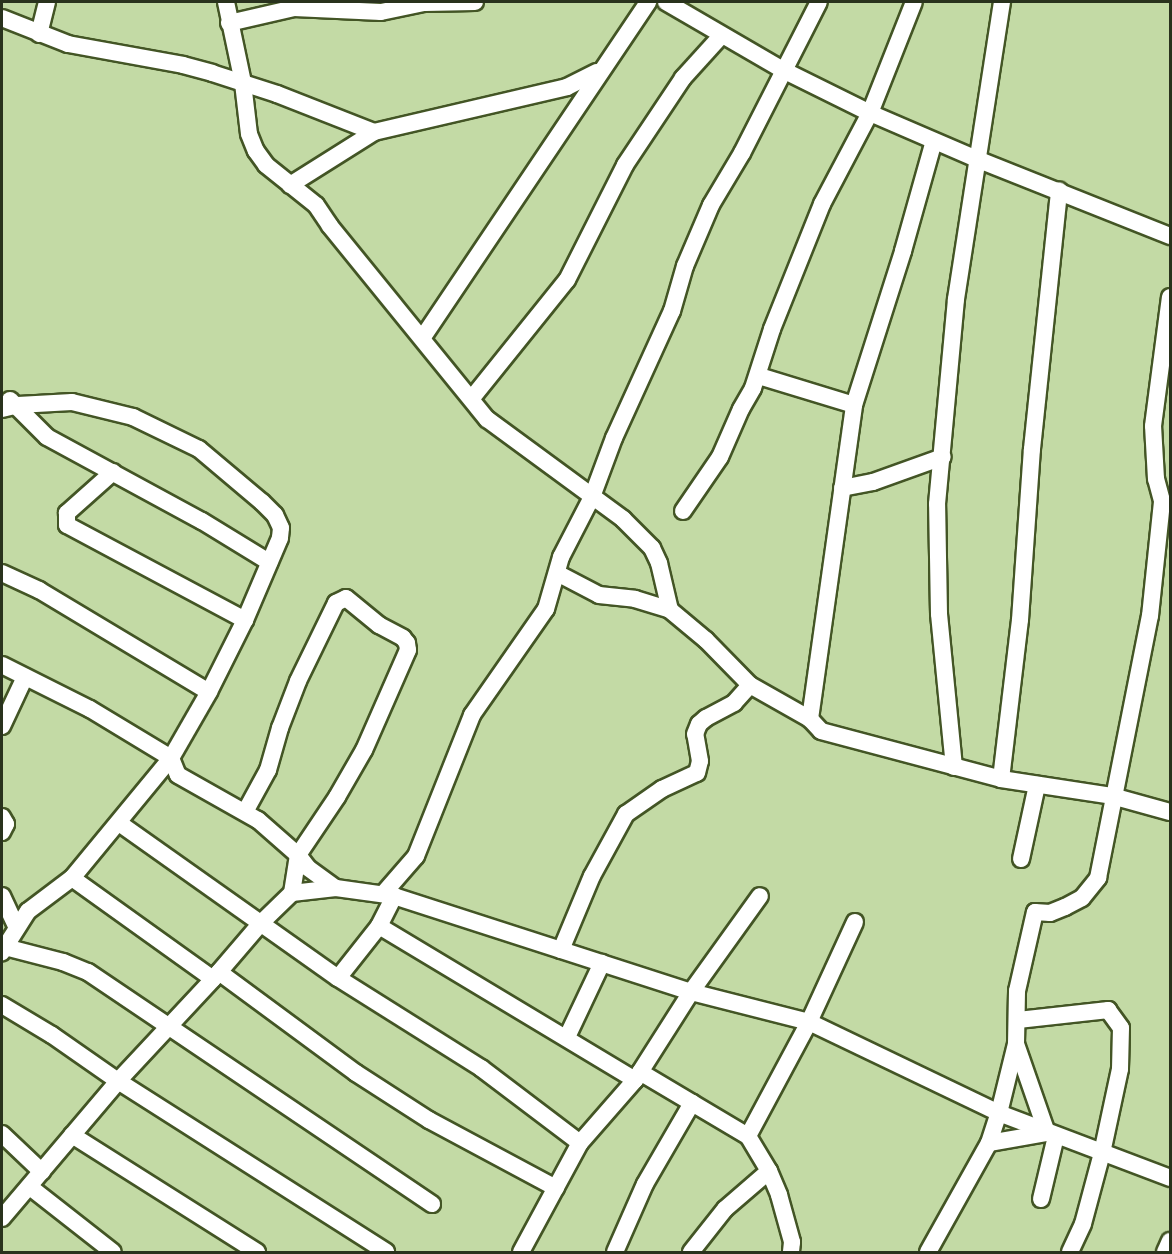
<!DOCTYPE html>
<html>
<head>
<meta charset="utf-8">
<style>
	body { margin:0 }
	#map { position:relative; width:1172px; height:1254px; overflow:hidden; background:#c3daa5; font-family:"Playfair Display",serif }
	div>[style] { position:absolute }
	.roads { filter:drop-shadow(2px 0 #435525) drop-shadow(-2px 0 #435525) drop-shadow(0 2px #435525) drop-shadow(0 -2px #435525) }
	.minor>* { height:16px; margin:-8px; padding:0 8px; transform-origin:8px; border-radius:8px; background:#fff }
	span { translate:-50% -50%; white-space:nowrap; text-align:center; line-height:1.15; -webkit-text-stroke:4.5px #d0e7b1; paint-order:stroke }
	.frame { position:absolute; inset:0; border:3px solid #29321d; pointer-events:none }
</style>
</head>
<body>
<div id="map">
	<div class="roads">
		<div class="minor">
			<i style="left:226px;top:2px;width:83px;rotate:78.1deg"></i>
			<i style="left:243px;top:83px;width:51px;rotate:83.3deg"></i>
			<i style="left:249px;top:134px;width:18px;rotate:68deg"></i>
			<i style="left:256px;top:151px;width:17px;rotate:54deg"></i>
			<i style="left:266px;top:165px;width:64px;rotate:38.7deg"></i>
			<i style="left:316px;top:205px;width:25px;rotate:56deg"></i>
			<i style="left:330px;top:226px;width:249px;rotate:50.9deg"></i>
			<i style="left:487px;top:419px;width:169px;rotate:36.3deg"></i>
			<i style="left:623px;top:519px;width:41px;rotate:45deg"></i>
			<i style="left:652px;top:548px;width:17px;rotate:65deg"></i>
			<i style="left:659px;top:563px;width:48px;rotate:76.8deg"></i>
			<i style="left:666px;top:2px;width:135px;rotate:30.2deg"></i>
			<i style="left:783px;top:70px;width:97px;rotate:26.3deg"></i>
			<i style="left:870px;top:113px;width:119px;rotate:23.3deg"></i>
			<i style="left:979px;top:160px;width:206px;rotate:21.7deg"></i>
			<i style="left:2px;top:18px;width:71px;rotate:21.5deg"></i>
			<i style="left:68px;top:44px;width:117px;rotate:10.3deg"></i>
			<i style="left:183px;top:65px;width:30px;rotate:15deg"></i>
			<i style="left:212px;top:73px;width:68px;rotate:17.9deg"></i>
			<i style="left:277px;top:94px;width:104px;rotate:21.4deg"></i>
			<i style="left:229px;top:23px;width:67px;rotate:-13deg"></i>
			<i style="left:294px;top:8px;width:87px;rotate:2.6deg"></i>
			<i style="left:381px;top:12px;width:44px;rotate:-11.8deg"></i>
			<i style="left:424px;top:3px;width:51px;rotate:-1.1deg"></i>
			<i style="left:39px;top:34px;width:33px;rotate:-76deg"></i>
			<i style="left:290px;top:185px;width:99px;rotate:-32.2deg"></i>
			<i style="left:374px;top:132px;width:198px;rotate:-13.1deg"></i>
			<i style="left:567px;top:87px;width:33px;rotate:-27deg"></i>
			<i style="left:423px;top:337px;width:404px;rotate:-56.1deg"></i>
			<i style="left:759px;top:376px;width:99px;rotate:17deg"></i>
			<i style="left:472px;top:398px;width:151px;rotate:-51.2deg"></i>
			<i style="left:567px;top:280px;width:129px;rotate:-63.2deg"></i>
			<i style="left:625px;top:165px;width:105px;rotate:-56.3deg"></i>
			<i style="left:683px;top:78px;width:57px;rotate:-47.9deg"></i>
			<i style="left:10px;top:400px;width:52px;rotate:45deg"></i>
			<i style="left:47px;top:437px;width:176px;rotate:28.5deg"></i>
			<i style="left:202px;top:521px;width:79px;rotate:31.5deg"></i>
			<i style="left:2px;top:409px;width:16px;rotate:-14deg"></i>
			<i style="left:18px;top:405px;width:54px;rotate:-3.2deg"></i>
			<i style="left:72px;top:402px;width:63px;rotate:13.8deg"></i>
			<i style="left:133px;top:417px;width:73px;rotate:25.9deg"></i>
			<i style="left:199px;top:449px;width:82px;rotate:40.1deg"></i>
			<i style="left:262px;top:502px;width:18px;rotate:45deg"></i>
			<i style="left:275px;top:515px;width:14px;rotate:65deg"></i>
			<i style="left:281px;top:528px;width:10px;rotate:96deg"></i>
			<i style="left:280px;top:538px;width:89px;rotate:113.1deg"></i>
			<i style="left:245px;top:620px;width:80px;rotate:116.6deg"></i>
			<i style="left:209px;top:692px;width:76px;rotate:119.9deg"></i>
			<i style="left:171px;top:758px;width:156px;rotate:129.5deg"></i>
			<i style="left:72px;top:878px;width:55px;rotate:143.1deg"></i>
			<i style="left:28px;top:911px;width:49px;rotate:122.4deg"></i>
			<i style="left:113px;top:472px;width:62px;rotate:138.3deg"></i>
			<i style="left:67px;top:513px;width:12px;rotate:90deg"></i>
			<i style="left:67px;top:525px;width:202px;rotate:28.1deg"></i>
			<i style="left:842px;top:488px;width:32px;rotate:-11deg"></i>
			<i style="left:873px;top:482px;width:74px;rotate:-19.7deg"></i>
			<i style="left:683px;top:511px;width:65px;rotate:-55.6deg"></i>
			<i style="left:720px;top:457px;width:52px;rotate:-66.4deg"></i>
			<i style="left:741px;top:409px;width:24px;rotate:-60deg"></i>
			<i style="left:753px;top:388px;width:62px;rotate:-72.1deg"></i>
			<i style="left:772px;top:329px;width:135px;rotate:-68.2deg"></i>
			<i style="left:822px;top:204px;width:103px;rotate:-62.2deg"></i>
			<i style="left:870px;top:113px;width:119px;rotate:-68.4deg"></i>
			<i style="left:2px;top:573px;width:41px;rotate:24.7deg"></i>
			<i style="left:39px;top:590px;width:198px;rotate:31deg"></i>
			<i style="left:557px;top:573px;width:47px;rotate:27.6deg"></i>
			<i style="left:599px;top:595px;width:36px;rotate:6deg"></i>
			<i style="left:635px;top:599px;width:37px;rotate:17deg"></i>
			<i style="left:670px;top:610px;width:47px;rotate:39.8deg"></i>
			<i style="left:706px;top:640px;width:63px;rotate:45.6deg"></i>
			<i style="left:750px;top:685px;width:69px;rotate:29.5deg"></i>
			<i style="left:810px;top:719px;width:16px;rotate:47deg"></i>
			<i style="left:821px;top:731px;width:186px;rotate:14.9deg"></i>
			<i style="left:1001px;top:779px;width:112px;rotate:8.7deg"></i>
			<i style="left:1112px;top:796px;width:60px;rotate:15.4deg"></i>
			<i style="left:2px;top:665px;width:98px;rotate:26.6deg"></i>
			<i style="left:90px;top:709px;width:95px;rotate:31.2deg"></i>
			<i style="left:171px;top:758px;width:18px;rotate:68deg"></i>
			<i style="left:178px;top:775px;width:92px;rotate:29.4deg"></i>
			<i style="left:258px;top:820px;width:53px;rotate:41.2deg"></i>
			<i style="left:298px;top:855px;width:16px;rotate:52deg"></i>
			<i style="left:308px;top:868px;width:34px;rotate:36deg"></i>
			<i style="left:336px;top:888px;width:59px;rotate:7.9deg"></i>
			<i style="left:394px;top:896px;width:312px;rotate:17.9deg"></i>
			<i style="left:691px;top:992px;width:122px;rotate:14.3deg"></i>
			<i style="left:809px;top:1022px;width:211px;rotate:25.6deg"></i>
			<i style="left:999px;top:1113px;width:183px;rotate:20.8deg"></i>
			<i style="left:810px;top:719px;width:317px;rotate:-82deg"></i>
			<i style="left:854px;top:405px;width:162px;rotate:-72.3deg"></i>
			<i style="left:903px;top:251px;width:114px;rotate:-74.3deg"></i>
			<i style="left:2px;top:726px;width:54px;rotate:-64.9deg"></i>
			<i style="left:954px;top:767px;width:154px;rotate:-95.6deg"></i>
			<i style="left:939px;top:614px;width:110px;rotate:-91deg"></i>
			<i style="left:937px;top:504px;width:206px;rotate:-84.7deg"></i>
			<i style="left:956px;top:299px;width:301px;rotate:-81.2deg"></i>
			<i style="left:1001px;top:779px;width:160px;rotate:-83.2deg"></i>
			<i style="left:1020px;top:620px;width:171px;rotate:-86deg"></i>
			<i style="left:1032px;top:449px;width:260px;rotate:-84deg"></i>
			<i style="left:245px;top:812px;width:48px;rotate:-61.3deg"></i>
			<i style="left:268px;top:770px;width:44px;rotate:-74.1deg"></i>
			<i style="left:280px;top:728px;width:50px;rotate:-69deg"></i>
			<i style="left:298px;top:681px;width:87px;rotate:-64deg"></i>
			<i style="left:336px;top:603px;width:11px;rotate:-27deg"></i>
			<i style="left:346px;top:598px;width:43px;rotate:39.3deg"></i>
			<i style="left:379px;top:625px;width:27px;rotate:28deg"></i>
			<i style="left:403px;top:638px;width:6px;rotate:51deg"></i>
			<i style="left:407px;top:643px;width:7px;rotate:82deg"></i>
			<i style="left:408px;top:650px;width:109px;rotate:113.7deg"></i>
			<i style="left:364px;top:750px;width:54px;rotate:119.9deg"></i>
			<i style="left:337px;top:797px;width:70px;rotate:123.9deg"></i>
			<i style="left:298px;top:855px;width:38px;rotate:99deg"></i>
			<i style="left:2px;top:817px;width:8px;rotate:60deg"></i>
			<i style="left:6px;top:824px;width:9px;rotate:117deg"></i>
			<i style="left:119px;top:823px;width:268px;rotate:35.3deg"></i>
			<i style="left:338px;top:978px;width:169px;rotate:32.2deg"></i>
			<i style="left:481px;top:1068px;width:124px;rotate:37.1deg"></i>
			<i style="left:1021px;top:859px;width:76px;rotate:-77.8deg"></i>
			<i style="left:72px;top:878px;width:173px;rotate:35.6deg"></i>
			<i style="left:383px;top:894px;width:50px;rotate:-49deg"></i>
			<i style="left:416px;top:856px;width:152px;rotate:-68.3deg"></i>
			<i style="left:472px;top:715px;width:129px;rotate:-55.1deg"></i>
			<i style="left:546px;top:609px;width:54px;rotate:-73.9deg"></i>
			<i style="left:561px;top:557px;width:68px;rotate:-62.7deg"></i>
			<i style="left:592px;top:497px;width:63px;rotate:-69.6deg"></i>
			<i style="left:614px;top:438px;width:140px;rotate:-65.5deg"></i>
			<i style="left:672px;top:311px;width:47px;rotate:-73.9deg"></i>
			<i style="left:685px;top:266px;width:66px;rotate:-66.9deg"></i>
			<i style="left:711px;top:205px;width:61px;rotate:-59.2deg"></i>
			<i style="left:742px;top:153px;width:169px;rotate:-63deg"></i>
			<i style="left:2px;top:896px;width:33px;rotate:65deg"></i>
			<i style="left:379px;top:926px;width:299px;rotate:31deg"></i>
			<i style="left:5px;top:947px;width:60px;rotate:14.5deg"></i>
			<i style="left:63px;top:962px;width:27px;rotate:22deg"></i>
			<i style="left:88px;top:972px;width:415px;rotate:34deg"></i>
			<i style="left:561px;top:950px;width:80px;rotate:-67.3deg"></i>
			<i style="left:592px;top:876px;width:71px;rotate:-61.3deg"></i>
			<i style="left:626px;top:814px;width:44px;rotate:-34.8deg"></i>
			<i style="left:662px;top:789px;width:38px;rotate:-25deg"></i>
			<i style="left:697px;top:773px;width:12px;rotate:-76deg"></i>
			<i style="left:700px;top:761px;width:27px;rotate:-100deg"></i>
			<i style="left:695px;top:734px;width:11px;rotate:-68deg"></i>
			<i style="left:699px;top:724px;width:9px;rotate:-41deg"></i>
			<i style="left:706px;top:718px;width:32px;rotate:-28deg"></i>
			<i style="left:734px;top:703px;width:24px;rotate:-48deg"></i>
			<i style="left:219px;top:972px;width:170px;rotate:36.4deg"></i>
			<i style="left:356px;top:1073px;width:87px;rotate:32.8deg"></i>
			<i style="left:429px;top:1120px;width:144px;rotate:28.2deg"></i>
			<i style="left:338px;top:978px;width:66px;rotate:-51.7deg"></i>
			<i style="left:379px;top:926px;width:34px;rotate:-63deg"></i>
			<i style="left:2px;top:1005px;width:58px;rotate:31deg"></i>
			<i style="left:52px;top:1035px;width:80px;rotate:34.9deg"></i>
			<i style="left:118px;top:1081px;width:318px;rotate:32.5deg"></i>
			<i style="left:1018px;top:1020px;width:91px;rotate:-6.3deg"></i>
			<i style="left:1108px;top:1010px;width:22px;rotate:54deg"></i>
			<i style="left:1121px;top:1028px;width:41px;rotate:91.4deg"></i>
			<i style="left:1120px;top:1069px;width:86px;rotate:102.1deg"></i>
			<i style="left:1102px;top:1153px;width:73px;rotate:105deg"></i>
			<i style="left:1083px;top:1224px;width:31px;rotate:115deg"></i>
			<i style="left:567px;top:1037px;width:82px;rotate:-64.7deg"></i>
			<i style="left:640px;top:1072px;width:126px;rotate:30.7deg"></i>
			<i style="left:748px;top:1136px;width:41px;rotate:59deg"></i>
			<i style="left:769px;top:1171px;width:26px;rotate:67deg"></i>
			<i style="left:779px;top:1195px;width:49px;rotate:74.5deg"></i>
			<i style="left:792px;top:1242px;width:10px;rotate:96deg"></i>
			<i style="left:2px;top:1134px;width:55px;rotate:43.5deg"></i>
			<i style="left:72px;top:1135px;width:219px;rotate:32.3deg"></i>
			<i style="left:748px;top:1136px;width:129px;rotate:-61.8deg"></i>
			<i style="left:809px;top:1022px;width:110px;rotate:-65.3deg"></i>
			<i style="left:989px;top:1143px;width:59px;rotate:-9.8deg"></i>
			<i style="left:1047px;top:1133px;width:94px;rotate:-109.2deg"></i>
			<i style="left:30px;top:1187px;width:105px;rotate:38.1deg"></i>
			<i style="left:1041px;top:1199px;width:65px;rotate:-76.6deg"></i>
			<i style="left:2px;top:1218px;width:180px;rotate:-49.7deg"></i>
			<i style="left:118px;top:1081px;width:139px;rotate:-47deg"></i>
			<i style="left:213px;top:979px;width:74px;rotate:-49.4deg"></i>
			<i style="left:261px;top:923px;width:43px;rotate:-44.1deg"></i>
			<i style="left:292px;top:893px;width:44px;rotate:-6.5deg"></i>
			<i style="left:521px;top:1252px;width:124px;rotate:-61.6deg"></i>
			<i style="left:580px;top:1143px;width:84px;rotate:-48.9deg"></i>
			<i style="left:635px;top:1080px;width:104px;rotate:-57.5deg"></i>
			<i style="left:691px;top:992px;width:118px;rotate:-54.3deg"></i>
			<i style="left:615px;top:1252px;width:74px;rotate:-66.2deg"></i>
			<i style="left:645px;top:1184px;width:94px;rotate:-59.9deg"></i>
			<i style="left:691px;top:1252px;width:55px;rotate:-51.7deg"></i>
			<i style="left:725px;top:1209px;width:58px;rotate:-40.8deg"></i>
			<i style="left:928px;top:1252px;width:125px;rotate:-60.8deg"></i>
			<i style="left:989px;top:1143px;width:32px;rotate:-72deg"></i>
			<i style="left:999px;top:1113px;width:71px;rotate:-76.2deg"></i>
			<i style="left:1016px;top:1044px;width:53px;rotate:-88.9deg"></i>
			<i style="left:1017px;top:991px;width:81px;rotate:-77.2deg"></i>
			<i style="left:1035px;top:912px;width:15px;rotate:4deg"></i>
			<i style="left:1050px;top:913px;width:16px;rotate:-22deg"></i>
			<i style="left:1065px;top:907px;width:19px;rotate:-28deg"></i>
			<i style="left:1082px;top:898px;width:26px;rotate:-51deg"></i>
			<i style="left:1098px;top:878px;width:267px;rotate:-78.8deg"></i>
			<i style="left:1150px;top:616px;width:116px;rotate:-84deg"></i>
			<i style="left:1162px;top:501px;width:23px;rotate:-105deg"></i>
			<i style="left:1156px;top:479px;width:53px;rotate:-93.2deg"></i>
			<i style="left:1153px;top:426px;width:130px;rotate:-82.5deg"></i>
			<i style="left:1165px;top:1252px;width:12px;rotate:-66deg"></i>
		</div>
	</div>
	<div class="frame"></div>
</div>
</body>
</html>
